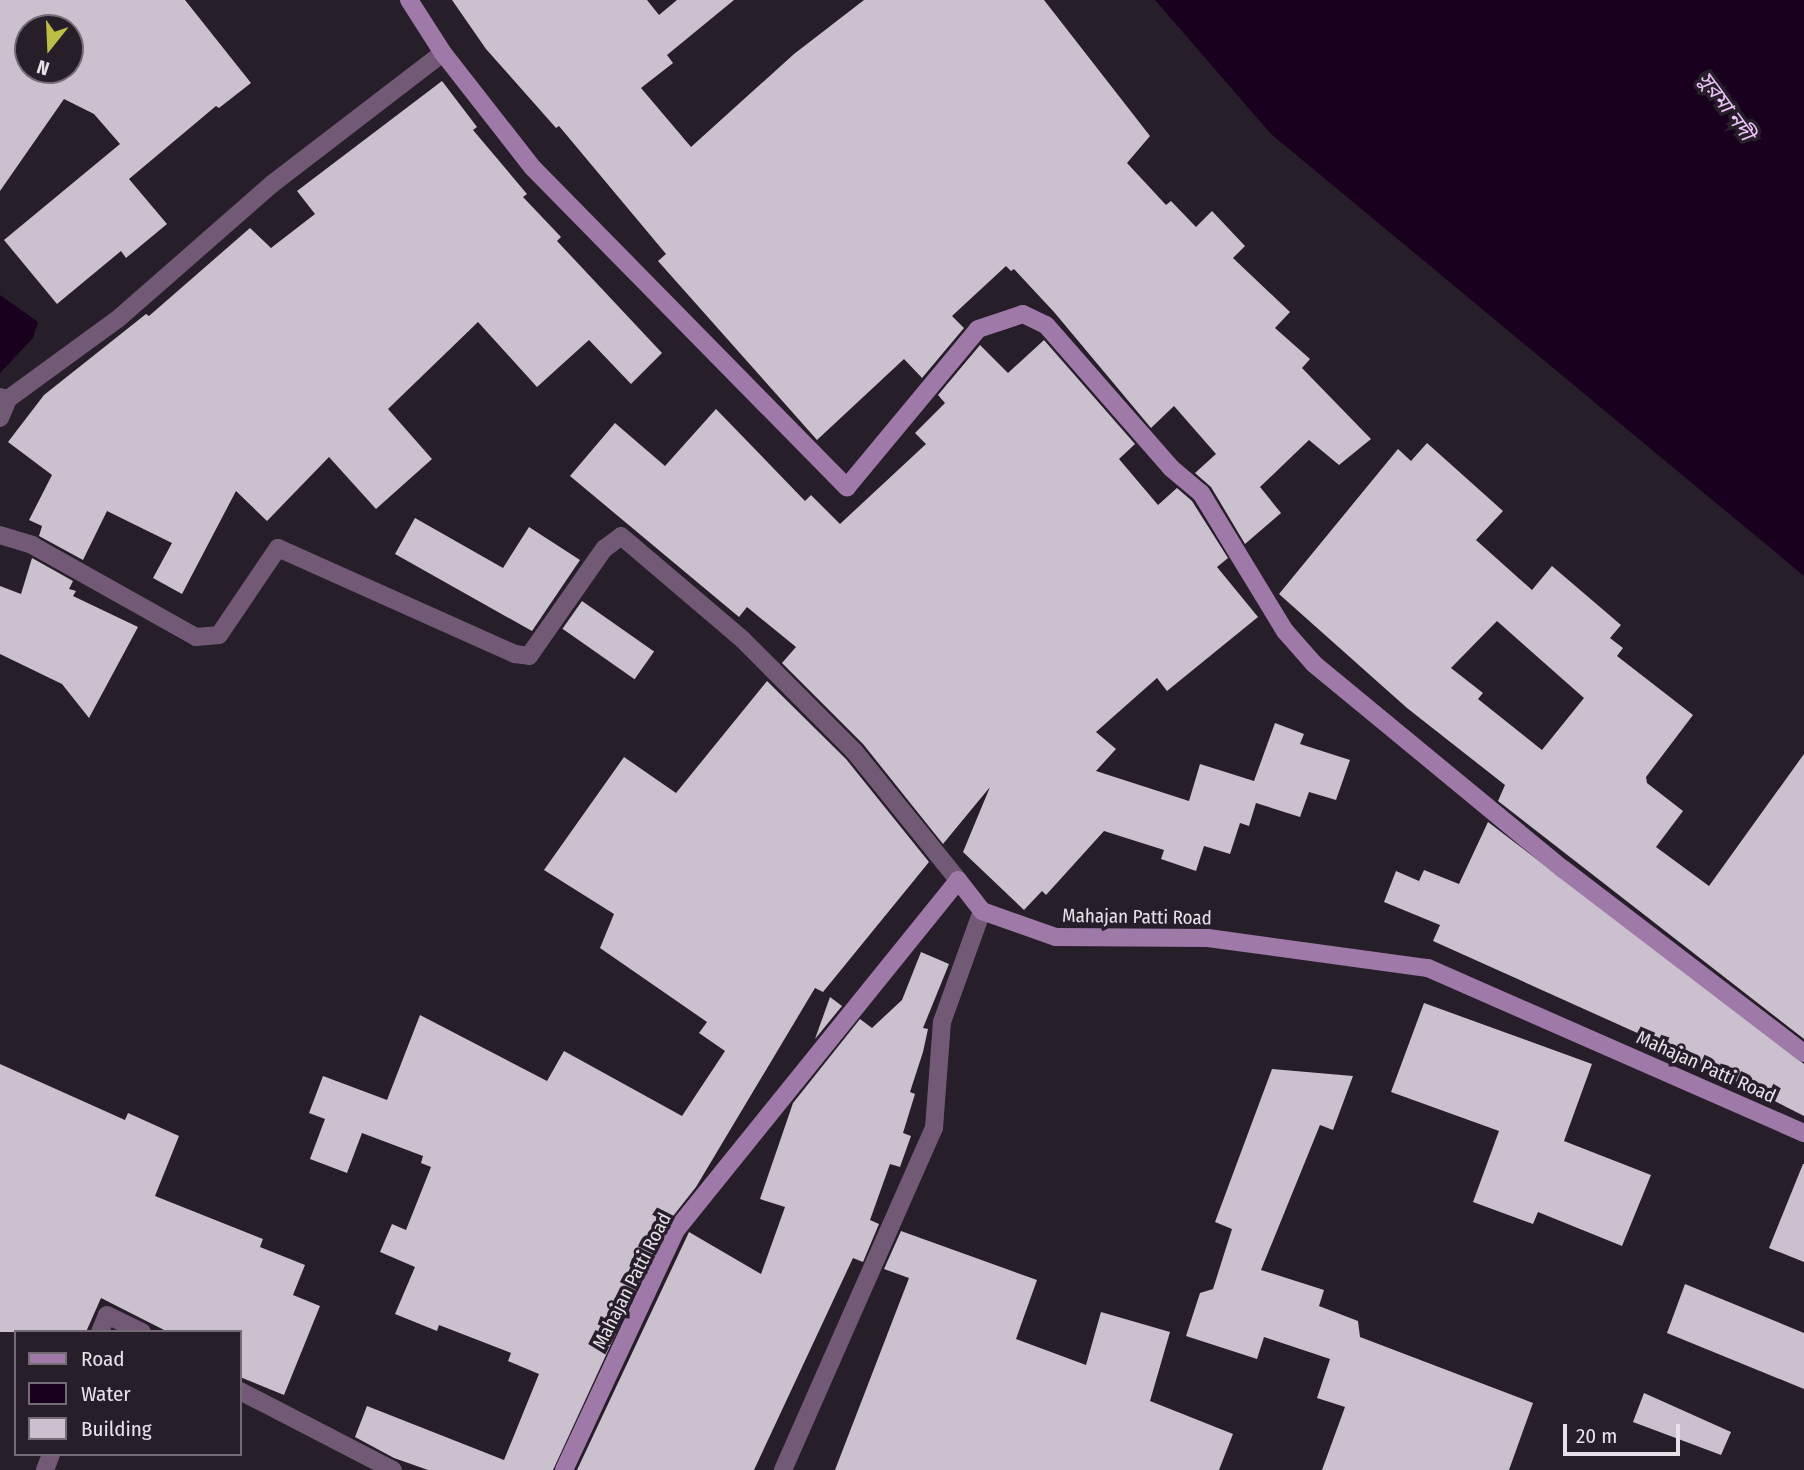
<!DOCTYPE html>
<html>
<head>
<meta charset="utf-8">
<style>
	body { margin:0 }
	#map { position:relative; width:1804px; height:1470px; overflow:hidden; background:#261e28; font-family:"Fira Sans Condensed","Noto Sans Bengali",sans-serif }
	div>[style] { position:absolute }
	.water>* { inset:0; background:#19001f }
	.building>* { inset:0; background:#cbc0cd; transform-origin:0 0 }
	.street>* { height:18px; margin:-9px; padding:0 9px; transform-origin:9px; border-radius:9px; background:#725a77 }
	.secondary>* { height:18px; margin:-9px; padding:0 9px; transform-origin:9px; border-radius:9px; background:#9f79a8 }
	span { translate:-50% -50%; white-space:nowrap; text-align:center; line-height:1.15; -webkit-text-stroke:7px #261e28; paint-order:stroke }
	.street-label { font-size:19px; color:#e7e2e9 }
	.water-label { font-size:21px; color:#efc1fa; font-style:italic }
	.legend { position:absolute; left:14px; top:1330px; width:228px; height:126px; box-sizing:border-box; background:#261e28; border:2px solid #736c75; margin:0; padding:9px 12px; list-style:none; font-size:21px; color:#e7e2e9 }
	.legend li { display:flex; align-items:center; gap:14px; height:35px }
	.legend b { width:35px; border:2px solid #736c75 }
	.north { position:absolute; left:14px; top:14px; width:70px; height:70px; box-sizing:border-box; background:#261e28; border:2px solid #736c75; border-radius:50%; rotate:198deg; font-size:19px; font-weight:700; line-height:28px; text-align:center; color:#e7e2e9 }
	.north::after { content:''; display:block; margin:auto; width:24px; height:32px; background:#bdbf43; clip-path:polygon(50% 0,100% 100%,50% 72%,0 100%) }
	.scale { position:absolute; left:1563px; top:1424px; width:117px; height:32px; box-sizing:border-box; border:4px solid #e7e2e9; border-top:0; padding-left:9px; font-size:21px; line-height:24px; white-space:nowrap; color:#e7e2e9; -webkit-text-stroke:5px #261e28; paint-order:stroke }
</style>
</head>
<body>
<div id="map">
	<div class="water">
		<i style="clip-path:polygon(1155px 0,1804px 0,1804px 576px,1271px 134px)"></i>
		<i style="clip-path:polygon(0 295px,38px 322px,33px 338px,0 373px)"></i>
	</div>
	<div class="building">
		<i style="clip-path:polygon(evenodd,0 0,185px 0,251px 83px,219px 108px,216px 106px,129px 179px,167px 224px,126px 258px,121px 251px,57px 304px,4px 240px,120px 144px,94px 114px,64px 99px,0 191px,0 0,28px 28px,70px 28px,70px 70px,28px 70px,28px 28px)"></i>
		<i style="clip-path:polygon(452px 0,647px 0,659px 15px,677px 0,734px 0,667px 55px,673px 63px,641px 88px,691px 147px,794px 54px,864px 0,1044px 0,1150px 136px,1127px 163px,1166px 205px,1171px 201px,1196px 227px,1212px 211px,1245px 246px,1233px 258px,1290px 312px,1275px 328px,1310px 359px,1302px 368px,1371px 439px,1339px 465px,1309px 440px,1260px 487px,1281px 513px,1245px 544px,1211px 487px,1195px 473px,1216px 454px,1174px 406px,1151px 428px,1054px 312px,1014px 269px,1011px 271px,1006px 266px,952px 316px,964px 328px,922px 378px,904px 359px,817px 440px,658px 261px,666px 254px,559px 126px,556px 128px,486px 49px)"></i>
		<i style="clip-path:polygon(442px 81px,477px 127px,473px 130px,527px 194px,523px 197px,561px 237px,557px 241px,662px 353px,631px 384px,589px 340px,537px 387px,478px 322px,388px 409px,432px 459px,376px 509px,329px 457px,267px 521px,236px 491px,182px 594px,153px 578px,172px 543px,107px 511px,83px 560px,39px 536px,42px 526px,29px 520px,52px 475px,8px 442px,44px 395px,146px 314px,149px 316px,250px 228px,271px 248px,315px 214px,297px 191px)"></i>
		<i style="clip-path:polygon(1044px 340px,1135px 444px,1119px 459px,1158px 505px,1177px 488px,1192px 501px,1228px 558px,1217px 567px,1258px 617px,1167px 691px,1157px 678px,1096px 732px,1116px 749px,1096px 771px,1189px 801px,1200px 764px,1254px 781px,1275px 723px,1304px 734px,1300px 744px,1350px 760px,1336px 800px,1309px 792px,1300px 817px,1256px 803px,1249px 826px,1240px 823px,1230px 854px,1204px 846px,1196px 871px,1161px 859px,1164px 850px,1104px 831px,1046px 895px,1042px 891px,1024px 910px,963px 852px,990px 787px,943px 844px,863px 744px,782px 663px,796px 647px,747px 607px,739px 617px,570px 476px,615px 423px,665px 466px,716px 409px,805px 501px,811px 495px,840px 524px,926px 444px,915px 433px,945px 403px,938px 395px,980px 345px,1008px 373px)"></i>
		<i style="clip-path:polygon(evenodd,1427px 443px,1503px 511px,1476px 540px,1532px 590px,1552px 566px,1621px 625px,1610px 638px,1623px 648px,1617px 656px,1693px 715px,1646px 777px,1647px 783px,1683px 811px,1656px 847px,1709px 886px,1804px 754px,1804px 1039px,1498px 801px,1505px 785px,1407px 708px,1279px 594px,1398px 449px,1411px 461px,1427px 443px,1497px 621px,1584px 698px,1542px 750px,1478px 699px,1483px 693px,1451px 668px,1497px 621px)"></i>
		<i style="clip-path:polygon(415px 518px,503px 568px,529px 527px,580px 560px,532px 631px,395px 554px)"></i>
		<i style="clip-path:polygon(32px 558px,73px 581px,69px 589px,76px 591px,73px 596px,138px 627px,89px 718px,62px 684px,0 654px,0 586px,21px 594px)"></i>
		<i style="left:582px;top:601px;width:88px;height:34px;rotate:35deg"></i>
		<i style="clip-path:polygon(767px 681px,846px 759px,929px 862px,823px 992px,815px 988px,696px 1187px,666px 1225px,553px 1470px,428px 1470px,394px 1458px,355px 1437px,367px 1406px,504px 1460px,539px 1374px,508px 1361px,511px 1353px,439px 1325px,437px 1331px,395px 1314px,415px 1267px,380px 1252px,392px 1224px,406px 1230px,431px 1167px,421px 1163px,423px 1156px,362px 1133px,347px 1173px,310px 1159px,325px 1119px,309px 1113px,323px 1076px,387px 1100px,420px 1015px,547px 1081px,564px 1051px,682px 1116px,725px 1051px,699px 1033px,707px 1022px,600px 948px,614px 914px,544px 870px,624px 757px,676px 793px)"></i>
		<i style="clip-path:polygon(1488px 822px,1804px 1064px,1804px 1116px,1664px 1045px,1433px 941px,1440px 925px,1384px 902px,1396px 871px,1419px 881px,1424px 870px,1459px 884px)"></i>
		<i style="clip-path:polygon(921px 952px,949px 964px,923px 1028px,928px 1029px,923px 1052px,910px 1092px,915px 1094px,903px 1133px,911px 1136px,900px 1167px,890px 1164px,870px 1220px,879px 1224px,863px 1262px,853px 1258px,754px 1470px,577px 1470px,689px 1232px,761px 1274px,785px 1207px,760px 1199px,793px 1103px,860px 1019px,872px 1028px,902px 1000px)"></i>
		<i style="clip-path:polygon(830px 997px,842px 1006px,815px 1039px)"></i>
		<i style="clip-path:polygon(1424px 1003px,1592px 1064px,1564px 1141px,1651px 1175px,1622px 1246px,1538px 1212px,1533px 1224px,1473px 1202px,1499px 1131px,1391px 1092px)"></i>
		<i style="clip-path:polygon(0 1064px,125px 1120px,128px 1113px,179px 1136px,155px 1196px,263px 1239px,260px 1247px,305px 1265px,293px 1295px,320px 1306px,284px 1395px,240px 1377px,240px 1332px,168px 1332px,101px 1298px,86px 1332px,0 1332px)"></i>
		<i style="clip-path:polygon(1272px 1069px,1353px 1076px,1333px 1130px,1320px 1125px,1261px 1270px,1324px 1290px,1319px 1306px,1358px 1321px,1360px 1337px,1533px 1403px,1509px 1470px,1322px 1470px,1345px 1407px,1317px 1398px,1330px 1359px,1264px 1337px,1257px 1359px,1186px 1336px,1200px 1293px,1213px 1289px,1232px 1229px,1215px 1222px)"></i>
		<i style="clip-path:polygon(1803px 1164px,1804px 1164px,1804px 1262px,1769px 1248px)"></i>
		<i style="clip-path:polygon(901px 1231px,1037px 1280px,1016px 1339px,1086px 1365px,1101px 1312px,1170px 1332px,1150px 1401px,1233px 1434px,1219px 1470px,835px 1470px,909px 1278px,884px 1269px)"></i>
		<i style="clip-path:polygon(1685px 1284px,1804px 1333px,1804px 1389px,1667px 1333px)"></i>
		<i style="clip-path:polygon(1644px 1393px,1731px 1432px,1721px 1455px,1633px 1422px)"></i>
	</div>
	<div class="street">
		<i style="left:0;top:397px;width:8px;rotate:14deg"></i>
		<i style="left:8px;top:399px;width:137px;rotate:-36.1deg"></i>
		<i style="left:119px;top:318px;width:203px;rotate:-41.2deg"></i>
		<i style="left:272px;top:184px;width:215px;rotate:-37.5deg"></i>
		<i style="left:0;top:418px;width:21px;rotate:-67deg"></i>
		<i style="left:0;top:535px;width:34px;rotate:17deg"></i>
		<i style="left:32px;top:545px;width:188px;rotate:29.3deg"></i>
		<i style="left:196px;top:637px;width:23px;rotate:-5deg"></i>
		<i style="left:219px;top:635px;width:105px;rotate:-55.9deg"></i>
		<i style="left:278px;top:548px;width:260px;rotate:24.1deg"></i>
		<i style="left:515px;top:654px;width:14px;rotate:8deg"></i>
		<i style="left:529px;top:656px;width:131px;rotate:-55deg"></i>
		<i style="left:604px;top:549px;width:21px;rotate:-37deg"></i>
		<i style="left:621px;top:536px;width:160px;rotate:40.4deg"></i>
		<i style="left:743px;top:640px;width:157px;rotate:45deg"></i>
		<i style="left:854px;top:751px;width:166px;rotate:51.1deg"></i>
		<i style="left:100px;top:1332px;width:18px;rotate:-68deg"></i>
		<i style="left:107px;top:1315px;width:39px;rotate:26deg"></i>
		<i style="left:240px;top:1391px;width:172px;rotate:27.3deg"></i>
		<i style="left:45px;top:1470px;width:17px;rotate:-69deg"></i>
		<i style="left:783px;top:1470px;width:374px;rotate:-66.2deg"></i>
		<i style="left:934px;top:1128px;width:106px;rotate:-85.7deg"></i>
		<i style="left:942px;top:1022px;width:118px;rotate:-70.2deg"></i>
	</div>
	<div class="secondary">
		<i style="left:409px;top:0;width:63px;rotate:57.3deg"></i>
		<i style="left:443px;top:53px;width:146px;rotate:52deg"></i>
		<i style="left:533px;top:168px;width:448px;rotate:45.5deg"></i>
		<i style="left:847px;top:487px;width:205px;rotate:-50.3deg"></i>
		<i style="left:978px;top:329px;width:47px;rotate:-18.4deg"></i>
		<i style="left:1023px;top:314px;width:25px;rotate:26deg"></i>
		<i style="left:1046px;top:325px;width:190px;rotate:48.8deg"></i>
		<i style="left:1171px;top:468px;width:39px;rotate:40deg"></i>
		<i style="left:1201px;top:493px;width:162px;rotate:58.7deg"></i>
		<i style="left:1285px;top:631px;width:44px;rotate:48.7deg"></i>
		<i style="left:1314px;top:664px;width:323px;rotate:39.5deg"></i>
		<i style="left:1563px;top:869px;width:303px;rotate:37.4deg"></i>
		<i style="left:564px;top:1470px;width:265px;rotate:-65deg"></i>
		<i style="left:676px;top:1230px;width:449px;rotate:-51.1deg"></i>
		<i style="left:958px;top:880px;width:39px;rotate:52deg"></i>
		<i style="left:982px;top:911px;width:78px;rotate:19.4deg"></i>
		<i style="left:1056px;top:937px;width:152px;rotate:0.4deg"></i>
		<i style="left:1208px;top:938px;width:222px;rotate:7.8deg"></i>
		<i style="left:1428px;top:968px;width:411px;rotate:23.7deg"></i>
	</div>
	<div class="street-label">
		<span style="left:1137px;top:917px;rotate:1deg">Mahajan Patti Road</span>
		<span style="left:1706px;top:1067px;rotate:24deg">Mahajan Patti Road</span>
		<span style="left:632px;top:1281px;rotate:-63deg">Mahajan Patti Road</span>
	</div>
	<div class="water-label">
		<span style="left:1726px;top:106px;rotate:54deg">সুরমা নদী</span>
	</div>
	<ul class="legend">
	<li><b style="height:9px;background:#9f79a8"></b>Road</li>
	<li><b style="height:19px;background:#19001f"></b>Water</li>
	<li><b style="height:19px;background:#cbc0cd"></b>Building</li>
	</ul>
	<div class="north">N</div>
	<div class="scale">20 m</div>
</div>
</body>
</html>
